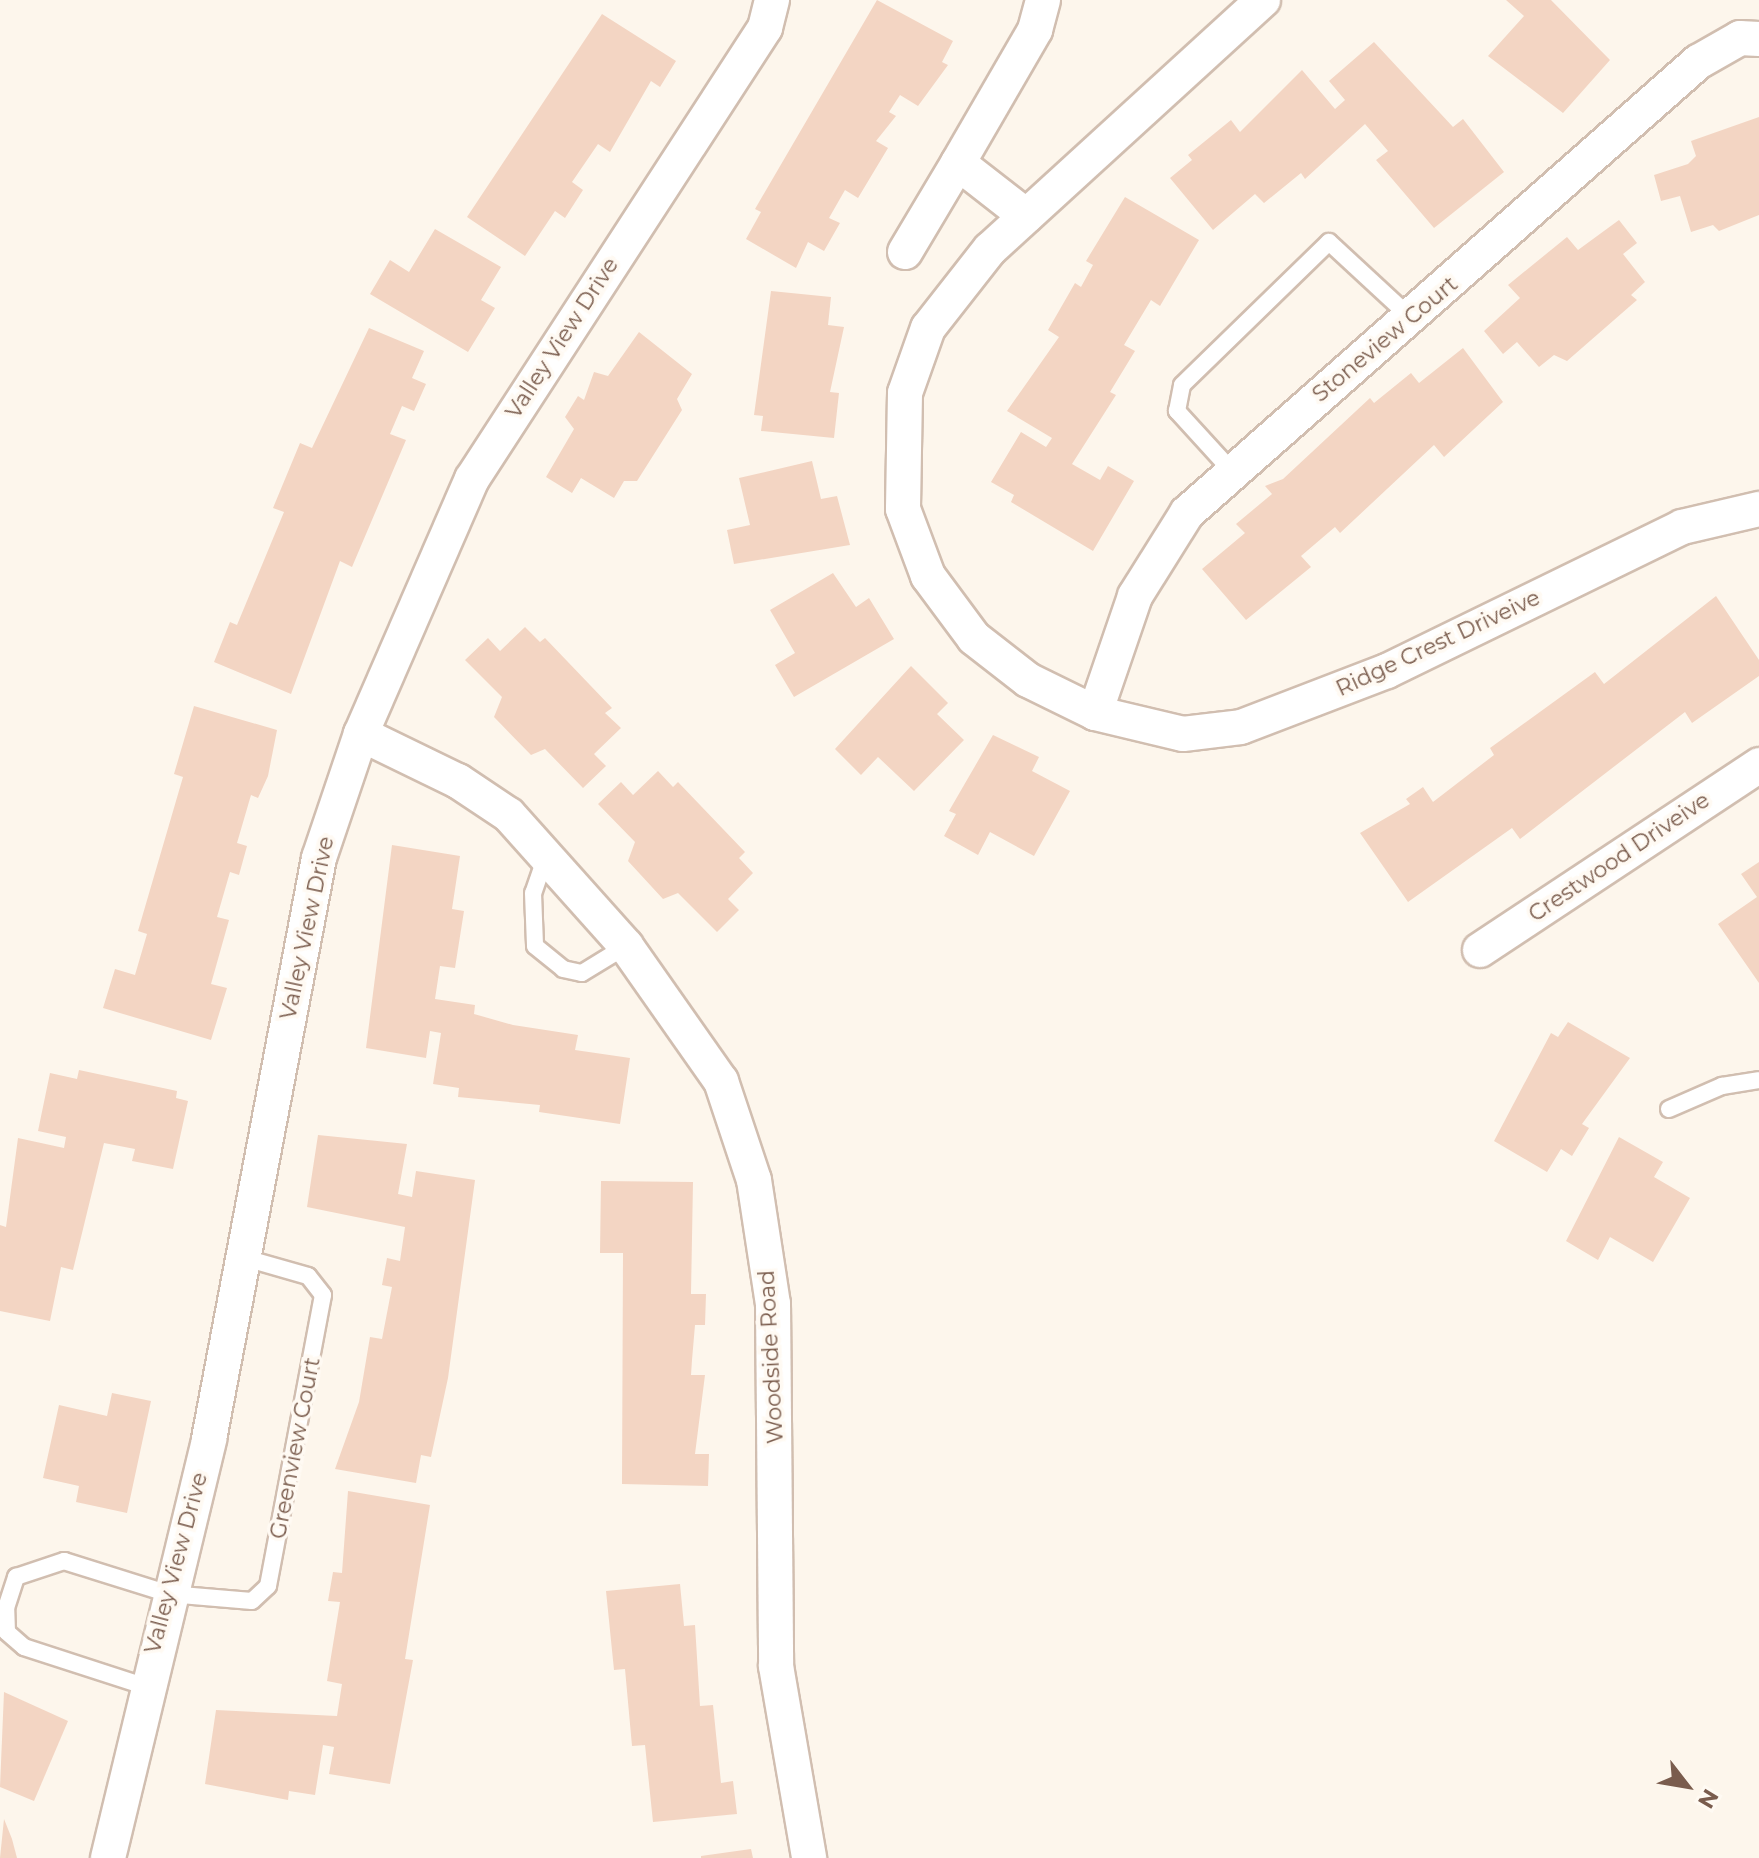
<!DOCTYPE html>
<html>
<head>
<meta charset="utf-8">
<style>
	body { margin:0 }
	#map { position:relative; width:1759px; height:1858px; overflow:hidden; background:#fdf6ec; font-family:Montserrat,sans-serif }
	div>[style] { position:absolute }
	.building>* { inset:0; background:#f3d5c3 }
	.roads { filter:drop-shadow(2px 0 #d1beb0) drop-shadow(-2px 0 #d1beb0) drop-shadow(0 2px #d1beb0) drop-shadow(0 -2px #d1beb0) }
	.service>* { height:16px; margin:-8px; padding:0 8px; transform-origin:8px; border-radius:8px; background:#fff }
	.minor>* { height:34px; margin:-17px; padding:0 17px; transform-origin:17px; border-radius:17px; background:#fff }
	span { translate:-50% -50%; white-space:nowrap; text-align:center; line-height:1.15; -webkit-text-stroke:7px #fffaf3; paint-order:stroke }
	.street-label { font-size:22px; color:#7a5c4d }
	.north { position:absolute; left:1647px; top:1746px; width:80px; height:80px; -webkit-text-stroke:6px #fffaf3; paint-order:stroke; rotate:121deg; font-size:22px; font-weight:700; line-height:32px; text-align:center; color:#7a5c4d }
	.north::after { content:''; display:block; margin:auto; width:28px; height:36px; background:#7a5c4d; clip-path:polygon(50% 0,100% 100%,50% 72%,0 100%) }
</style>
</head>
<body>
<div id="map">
	<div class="building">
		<i style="clip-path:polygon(877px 0,953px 41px,942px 62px,948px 65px,918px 106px,900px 95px,889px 112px,896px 116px,876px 141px,888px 148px,858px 198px,845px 190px,829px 218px,840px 223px,824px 251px,808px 242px,796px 268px,746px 239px,761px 212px,755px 209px)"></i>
		<i style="clip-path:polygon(1506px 0,1551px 0,1610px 60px,1563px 113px,1488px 56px,1524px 16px)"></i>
		<i style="clip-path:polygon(602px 14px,676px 61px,660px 87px,651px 81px,610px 152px,598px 144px,572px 182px,583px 190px,565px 218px,555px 211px,525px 256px,467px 217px)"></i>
		<i style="clip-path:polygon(1374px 42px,1453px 127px,1463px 119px,1504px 172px,1434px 228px,1376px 160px,1388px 151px,1365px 124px,1305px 179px,1301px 173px,1264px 203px,1255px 194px,1213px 230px,1170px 178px,1192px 160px,1188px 155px,1231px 120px,1240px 132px,1302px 70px,1335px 109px,1345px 100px,1329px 81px)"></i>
		<i style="clip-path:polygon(1759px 117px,1759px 215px,1719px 231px,1713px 225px,1691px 232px,1680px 196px,1661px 201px,1654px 175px,1688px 164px,1696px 156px,1691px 141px)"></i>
		<i style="clip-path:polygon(1125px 197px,1199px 240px,1160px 306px,1151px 300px,1124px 345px,1135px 351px,1110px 392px,1116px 395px,1072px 464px,1100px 480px,1108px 466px,1134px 481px,1093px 551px,1011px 502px,1014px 495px,991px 482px,1021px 432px,1046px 447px,1052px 438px,1007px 411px,1059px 337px,1048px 330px,1075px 283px,1081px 287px,1093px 265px,1086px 261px)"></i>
		<i style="clip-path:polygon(1619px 220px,1637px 243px,1623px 254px,1645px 282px,1631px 295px,1637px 300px,1567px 361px,1554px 355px,1539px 367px,1517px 342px,1503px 354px,1484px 331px,1520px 298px,1508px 285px,1567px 237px,1578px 250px)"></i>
		<i style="clip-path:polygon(435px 229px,501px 267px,481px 300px,495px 308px,468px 352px,370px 294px,390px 260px,409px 272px)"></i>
		<i style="clip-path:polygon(771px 291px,831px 297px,828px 325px,844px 327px,830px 392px,839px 393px,834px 438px,761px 431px,763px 416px,754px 415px)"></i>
		<i style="clip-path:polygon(369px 328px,424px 351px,412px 378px,426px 384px,414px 411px,402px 406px,390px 434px,406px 440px,352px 567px,340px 561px,291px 694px,214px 662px,230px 622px,237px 625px,284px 512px,273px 508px,300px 443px,312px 448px)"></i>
		<i style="clip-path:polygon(639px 332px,692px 374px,677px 399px,682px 410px,637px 481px,624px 481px,614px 498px,581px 478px,572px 493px,546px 477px,574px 429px,565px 417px,578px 396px,584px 400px,594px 372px,608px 376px)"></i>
		<i style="clip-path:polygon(1463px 348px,1503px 402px,1444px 457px,1434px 445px,1340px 533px,1335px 527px,1301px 556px,1311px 567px,1246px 620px,1202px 569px,1245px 533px,1236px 524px,1272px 494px,1265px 486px,1283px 479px,1370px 398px,1374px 403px,1411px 373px,1419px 383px)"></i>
		<i style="clip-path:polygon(812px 461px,821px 499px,837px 496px,850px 545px,734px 564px,727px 530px,750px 525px,739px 478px)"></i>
		<i style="clip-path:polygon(833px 573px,856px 607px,869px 598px,894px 639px,794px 697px,775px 665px,795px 653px,770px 610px)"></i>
		<i style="clip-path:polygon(1716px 596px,1759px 660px,1759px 676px,1692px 723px,1685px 712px,1520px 839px,1512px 828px,1408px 902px,1360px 833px,1410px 804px,1406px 799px,1423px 787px,1433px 802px,1494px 755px,1490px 748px,1595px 672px,1604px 684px)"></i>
		<i style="clip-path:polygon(525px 627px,540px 642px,545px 638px,612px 708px,605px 713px,621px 728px,594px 754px,606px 766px,583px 788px,545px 749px,531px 755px,494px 717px,502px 697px,465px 660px,488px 638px,500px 651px)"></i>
		<i style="clip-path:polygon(911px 666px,948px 703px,937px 714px,964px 740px,914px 791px,878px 757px,861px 775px,835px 749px)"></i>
		<i style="clip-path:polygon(194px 706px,277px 730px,268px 776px,258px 798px,251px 795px,237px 843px,247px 846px,239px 875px,230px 872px,217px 917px,229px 920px,211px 984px,227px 988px,211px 1040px,103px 1008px,115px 969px,135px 975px,147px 934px,138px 931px,183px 777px,174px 774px)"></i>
		<i style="clip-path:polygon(993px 735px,1039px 757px,1032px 771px,1070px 791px,1034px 856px,990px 832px,978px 855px,944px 836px,956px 814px,949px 811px)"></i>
		<i style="clip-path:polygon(658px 771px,673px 787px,678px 782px,745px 852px,739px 858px,753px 873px,728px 899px,739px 910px,717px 932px,678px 893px,663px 899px,628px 861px,635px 842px,598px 804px,621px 782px,633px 795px)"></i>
		<i style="clip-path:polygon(392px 845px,460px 856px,452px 909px,464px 911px,455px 968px,440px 966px,435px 999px,475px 1005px,474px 1014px,513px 1025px,578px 1035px,575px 1050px,630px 1058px,620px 1124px,539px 1112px,540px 1105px,458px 1097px,459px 1088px,433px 1084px,441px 1033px,430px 1031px,426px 1058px,366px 1048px)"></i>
		<i style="clip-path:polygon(1759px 862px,1759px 983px,1718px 924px,1757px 897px,1741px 874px)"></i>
		<i style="clip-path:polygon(1568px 1022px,1630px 1058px,1582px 1124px,1589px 1128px,1572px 1156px,1561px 1149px,1547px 1172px,1494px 1141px,1551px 1033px,1558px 1037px)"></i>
		<i style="clip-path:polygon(79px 1070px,177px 1091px,176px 1098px,188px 1101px,173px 1169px,132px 1161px,135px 1149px,104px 1143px,73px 1270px,61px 1267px,50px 1321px,0 1311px,0 1225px,6px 1227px,18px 1138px,64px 1148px,66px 1137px,38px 1131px,50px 1073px,77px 1079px)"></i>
		<i style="clip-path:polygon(318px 1135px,407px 1144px,398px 1194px,412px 1197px,416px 1171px,475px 1180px,448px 1378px,431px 1457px,421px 1455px,416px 1483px,335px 1469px,359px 1402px,370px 1337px,382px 1339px,392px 1287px,382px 1285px,387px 1258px,400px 1261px,405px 1227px,307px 1207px)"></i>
		<i style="clip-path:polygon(1619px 1137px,1663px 1162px,1654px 1177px,1690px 1198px,1653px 1262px,1610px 1237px,1598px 1260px,1566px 1241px)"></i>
		<i style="clip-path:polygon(601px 1181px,693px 1182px,691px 1294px,706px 1294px,705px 1325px,695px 1325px,692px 1360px,691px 1375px,705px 1375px,695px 1454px,709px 1454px,708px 1486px,622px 1484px,623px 1253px,600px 1253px)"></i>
		<i style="clip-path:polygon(112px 1393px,151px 1401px,127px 1513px,76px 1502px,79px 1486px,43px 1478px,59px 1405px,107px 1416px)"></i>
		<i style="clip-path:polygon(348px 1491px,430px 1505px,405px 1659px,413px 1660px,390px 1784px,329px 1774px,334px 1747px,323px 1745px,315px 1795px,289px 1791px,288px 1800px,205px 1784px,216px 1710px,337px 1716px,342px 1684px,327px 1681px,340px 1602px,328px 1601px,333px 1572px,342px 1573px)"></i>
		<i style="clip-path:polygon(680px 1584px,684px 1626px,695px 1625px,700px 1706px,713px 1705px,721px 1783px,733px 1781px,737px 1814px,653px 1822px,645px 1745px,632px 1746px,625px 1669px,614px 1670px,606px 1591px)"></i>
		<i style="clip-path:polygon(4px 1692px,68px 1721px,34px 1801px,0 1787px)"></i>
		<i style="clip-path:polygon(4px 1819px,12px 1839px,17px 1858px,0 1858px)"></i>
		<i style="clip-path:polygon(751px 1849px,753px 1858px,701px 1858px,701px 1856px)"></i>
	</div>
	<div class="roads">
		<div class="service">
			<i style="left:1230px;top:469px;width:79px;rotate:-132.4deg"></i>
			<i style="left:1177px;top:411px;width:26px;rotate:-79deg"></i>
			<i style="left:1182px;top:385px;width:205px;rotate:-44.2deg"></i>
			<i style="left:1329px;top:242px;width:110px;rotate:42.8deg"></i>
			<i style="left:546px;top:856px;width:39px;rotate:109deg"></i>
			<i style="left:533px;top:893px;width:53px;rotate:87.8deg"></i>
			<i style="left:535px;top:946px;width:36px;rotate:39deg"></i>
			<i style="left:563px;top:969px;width:19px;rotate:12deg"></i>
			<i style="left:582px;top:973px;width:52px;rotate:-31.5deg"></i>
			<i style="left:1669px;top:1109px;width:58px;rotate:-23.5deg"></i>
			<i style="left:1722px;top:1086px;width:37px;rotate:-9deg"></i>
			<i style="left:144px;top:1686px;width:126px;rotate:-162deg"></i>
			<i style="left:24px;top:1647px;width:23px;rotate:-139deg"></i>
			<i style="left:7px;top:1632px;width:24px;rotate:-92deg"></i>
			<i style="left:6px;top:1608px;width:33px;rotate:-72deg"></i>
			<i style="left:16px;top:1577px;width:51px;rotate:-18.4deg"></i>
			<i style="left:64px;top:1561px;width:110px;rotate:17.4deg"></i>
			<i style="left:169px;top:1594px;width:83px;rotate:4.8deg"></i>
			<i style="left:252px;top:1601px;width:22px;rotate:-43deg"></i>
			<i style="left:268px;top:1586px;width:296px;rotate:-79.3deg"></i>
			<i style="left:323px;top:1295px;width:24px;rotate:-128deg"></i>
			<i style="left:308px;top:1276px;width:66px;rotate:-164.1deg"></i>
		</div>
		<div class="minor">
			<i style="left:1263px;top:0;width:369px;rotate:137.6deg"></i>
			<i style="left:990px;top:249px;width:100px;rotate:128.1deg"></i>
			<i style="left:928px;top:328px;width:69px;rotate:109.5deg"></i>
			<i style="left:905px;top:393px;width:116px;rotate:91deg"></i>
			<i style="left:903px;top:509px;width:72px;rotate:69.5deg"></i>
			<i style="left:928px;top:576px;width:77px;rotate:53.4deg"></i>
			<i style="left:974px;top:638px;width:68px;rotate:37.9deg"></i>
			<i style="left:1028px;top:680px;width:75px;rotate:26.2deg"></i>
			<i style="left:1095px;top:713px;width:90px;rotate:13.4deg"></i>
			<i style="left:1183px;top:734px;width:58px;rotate:-6.9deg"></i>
			<i style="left:1241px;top:727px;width:156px;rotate:-21deg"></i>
			<i style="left:1387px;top:671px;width:328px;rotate:-26deg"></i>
			<i style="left:1682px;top:527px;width:79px;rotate:-13.2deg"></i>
			<i style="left:1026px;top:216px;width:86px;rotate:-142.1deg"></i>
			<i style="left:958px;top:163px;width:154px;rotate:-59.9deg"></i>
			<i style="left:1035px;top:30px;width:31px;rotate:-75deg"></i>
			<i style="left:905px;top:252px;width:104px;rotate:-59.2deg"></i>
			<i style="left:1095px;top:713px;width:124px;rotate:-71.1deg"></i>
			<i style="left:1135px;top:596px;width:98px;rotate:-57.9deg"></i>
			<i style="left:1187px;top:513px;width:682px;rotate:-41.43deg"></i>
			<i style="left:1698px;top:62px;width:48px;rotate:-29.7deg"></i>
			<i style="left:1740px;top:38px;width:19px;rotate:3deg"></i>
			<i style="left:361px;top:734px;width:108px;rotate:25.9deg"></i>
			<i style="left:458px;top:781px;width:61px;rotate:33.7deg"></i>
			<i style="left:509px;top:815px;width:176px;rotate:48.2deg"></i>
			<i style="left:626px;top:946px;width:165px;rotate:54.9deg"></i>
			<i style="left:721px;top:1081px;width:104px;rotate:71.6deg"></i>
			<i style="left:754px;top:1180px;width:125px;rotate:81.3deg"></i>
			<i style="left:773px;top:1304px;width:362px;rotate:89.5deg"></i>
			<i style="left:776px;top:1666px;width:195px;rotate:80.2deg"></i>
			<i style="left:1480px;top:950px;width:335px;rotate:-33.5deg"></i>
			<i style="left:108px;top:1858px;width:431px;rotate:-76.4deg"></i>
			<i style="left:209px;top:1439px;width:591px;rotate:-79.28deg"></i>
			<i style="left:319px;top:858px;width:131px;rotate:-71.3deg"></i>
			<i style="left:361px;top:734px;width:278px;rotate:-66.5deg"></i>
			<i style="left:472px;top:479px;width:538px;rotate:-56.99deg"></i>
			<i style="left:765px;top:28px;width:29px;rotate:-76deg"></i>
		</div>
	</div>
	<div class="street-label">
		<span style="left:562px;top:338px;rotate:-57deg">Valley View Drive</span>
		<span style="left:1385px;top:339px;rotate:-40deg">Stoneview Court</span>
		<span style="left:1438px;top:643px;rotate:-25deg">Ridge Crest Driveive</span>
		<span style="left:1619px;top:857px;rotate:-34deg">Crestwood Driveive</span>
		<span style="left:307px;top:928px;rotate:-78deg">Valley View Drive</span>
		<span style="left:771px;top:1357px;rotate:-93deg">Woodside Road</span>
		<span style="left:295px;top:1448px;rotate:-79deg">Greenview Court</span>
		<span style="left:176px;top:1563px;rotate:-75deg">Valley View Drive</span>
	</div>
	<div class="north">N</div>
</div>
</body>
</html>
